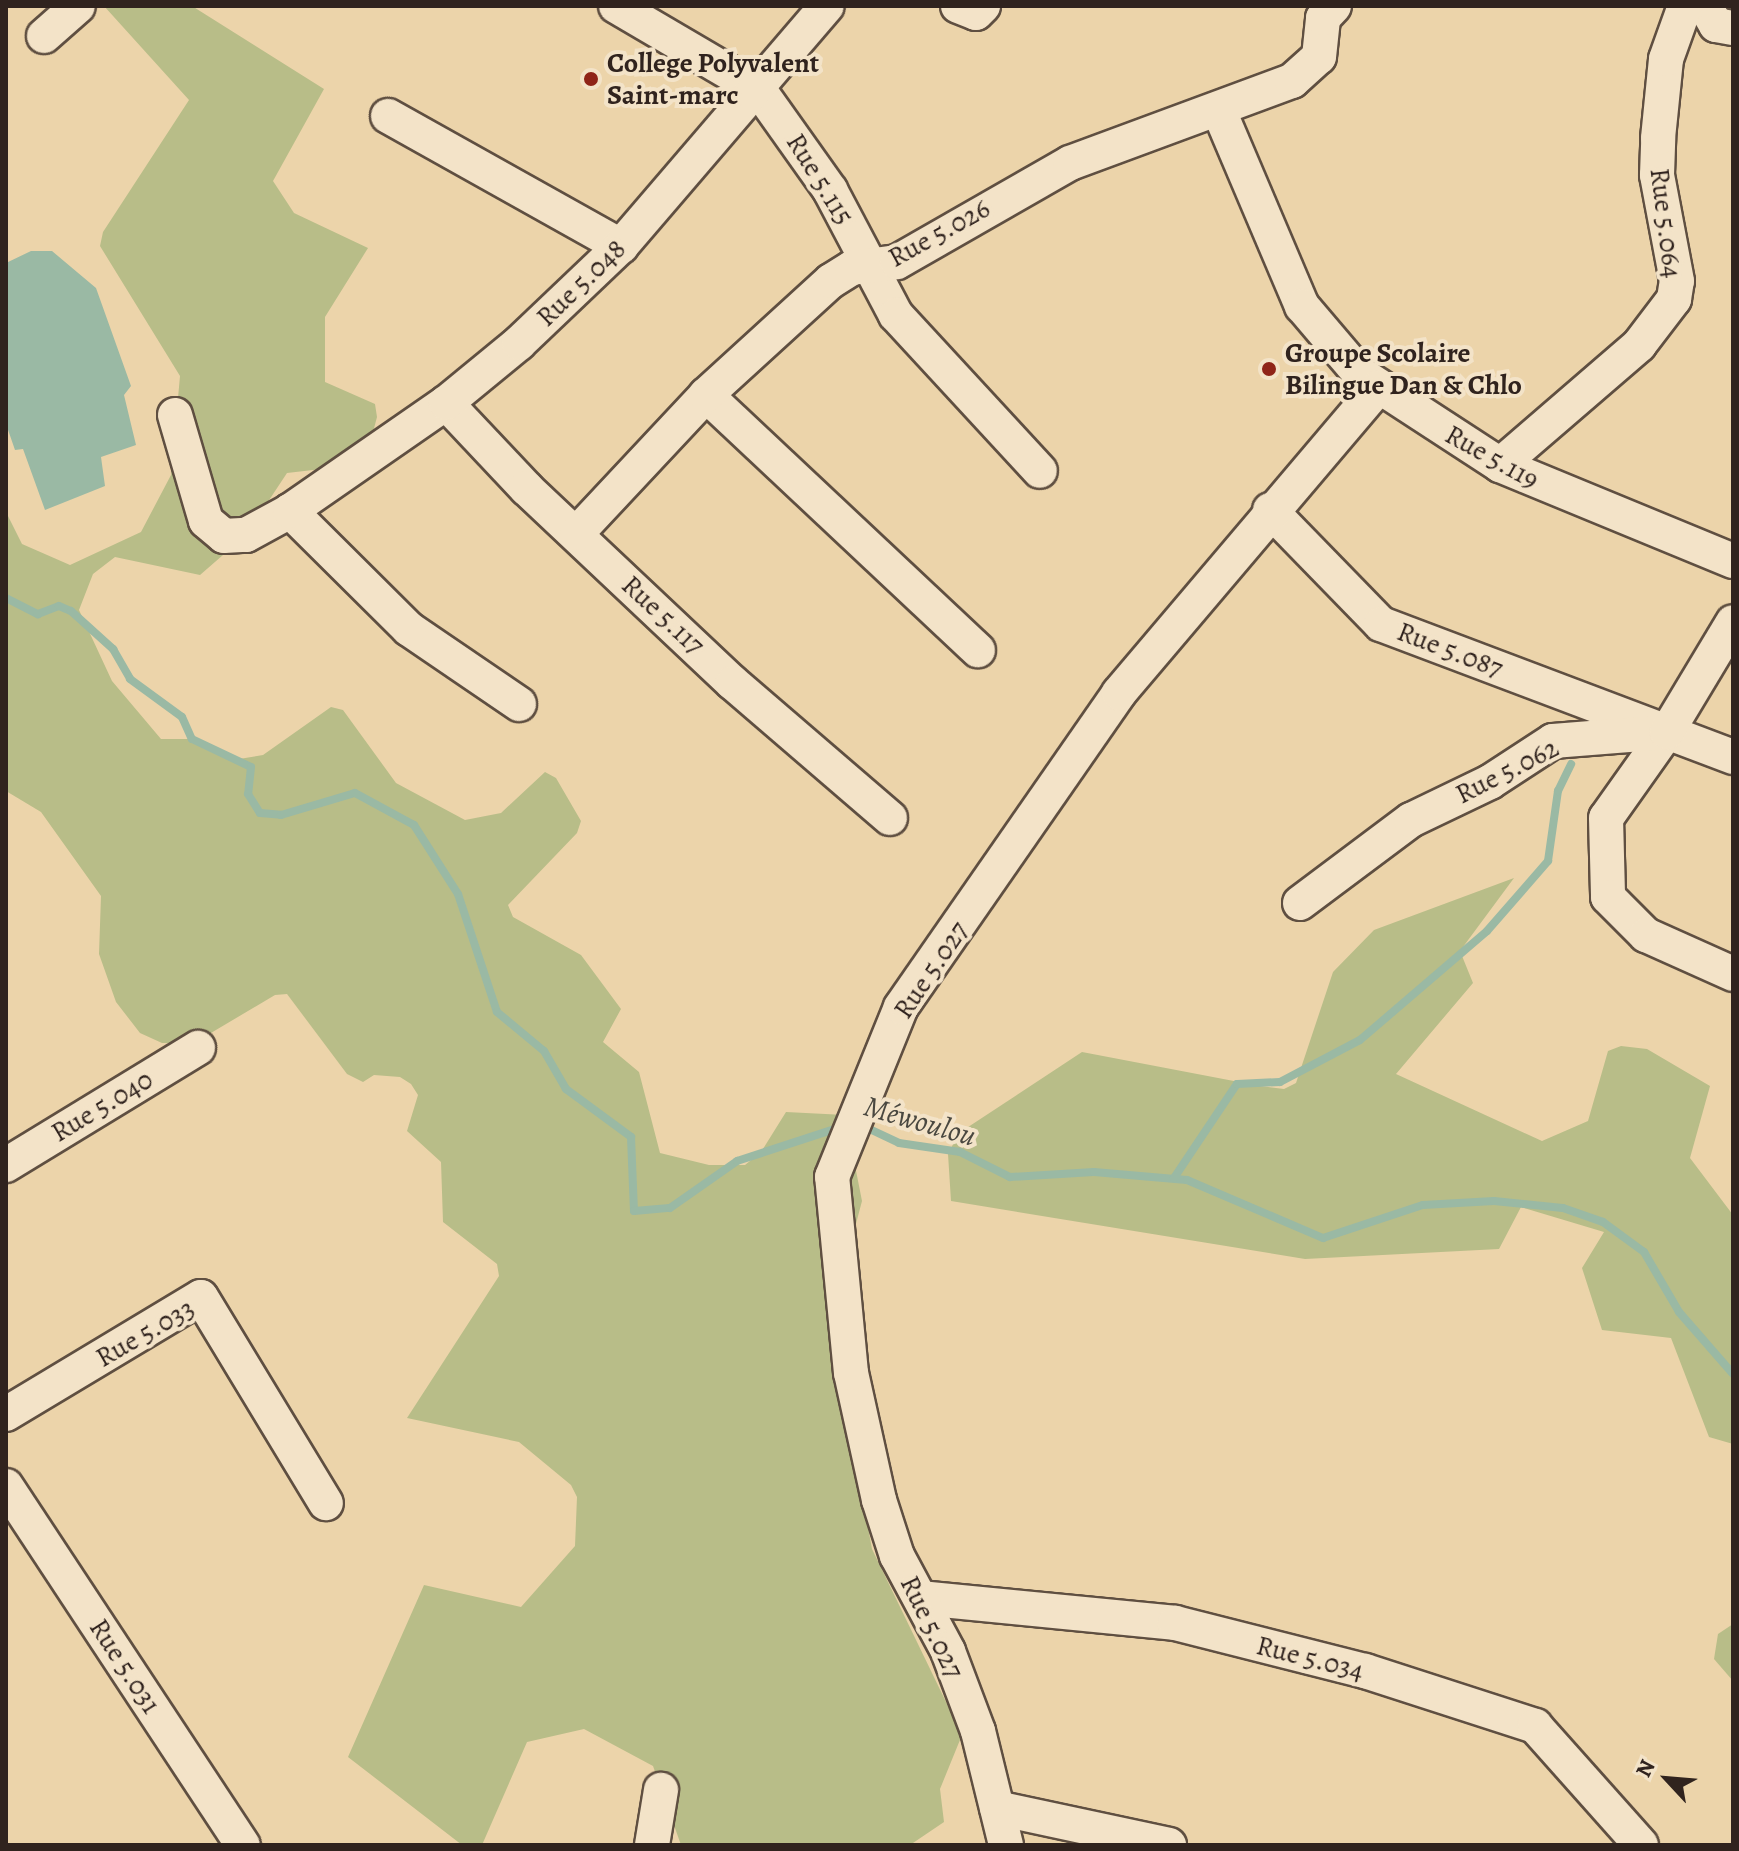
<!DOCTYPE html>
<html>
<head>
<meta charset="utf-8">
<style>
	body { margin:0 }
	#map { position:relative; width:1739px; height:1851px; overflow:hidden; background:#ecd4aa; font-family:Alegreya,serif }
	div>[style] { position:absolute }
	.green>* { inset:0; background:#b8bd88 }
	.water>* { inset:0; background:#9ab9a4 }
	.stream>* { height:8px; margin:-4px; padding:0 4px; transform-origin:4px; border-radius:4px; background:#9ab9a4 }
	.roads { filter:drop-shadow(2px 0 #5f4f41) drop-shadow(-2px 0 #5f4f41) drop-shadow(0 2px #5f4f41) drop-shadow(0 -2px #5f4f41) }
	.minor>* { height:34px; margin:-17px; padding:0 17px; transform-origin:17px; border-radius:17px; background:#f3e3c8 }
	.dots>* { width:22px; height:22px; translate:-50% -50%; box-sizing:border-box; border:4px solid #f3e3c8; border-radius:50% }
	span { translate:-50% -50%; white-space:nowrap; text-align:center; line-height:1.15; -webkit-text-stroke:8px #f3e3c8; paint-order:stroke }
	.poi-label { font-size:28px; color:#30231e; font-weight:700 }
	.left { translate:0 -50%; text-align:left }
	.street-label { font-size:28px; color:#30231e }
	.water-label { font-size:30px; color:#4a4840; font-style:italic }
	.frame { position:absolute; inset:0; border:8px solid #30231e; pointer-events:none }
	.north { position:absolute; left:1627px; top:1739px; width:80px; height:80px; -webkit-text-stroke:6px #f3e3c8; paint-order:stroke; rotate:296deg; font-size:22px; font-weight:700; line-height:32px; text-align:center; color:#30231e }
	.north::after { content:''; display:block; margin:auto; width:28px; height:36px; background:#30231e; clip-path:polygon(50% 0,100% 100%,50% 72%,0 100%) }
</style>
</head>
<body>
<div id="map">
	<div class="green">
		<i style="clip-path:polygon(104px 6px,192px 6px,324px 89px,273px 181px,294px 213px,368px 248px,325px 317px,325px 382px,375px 404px,377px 417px,372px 436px,339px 467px,287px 473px,246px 535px,200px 575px,115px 557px,93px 574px,79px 610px,112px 681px,161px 739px,192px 739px,239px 759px,263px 755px,331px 707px,343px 710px,396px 783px,465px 820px,501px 813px,545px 772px,556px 778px,581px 821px,577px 833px,508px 905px,513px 917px,581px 955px,621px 1009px,603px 1042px,639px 1072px,660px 1153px,709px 1165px,745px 1165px,761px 1152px,786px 1112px,845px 1115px,862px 1201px,830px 1322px,872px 1549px,962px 1735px,940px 1789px,944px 1822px,910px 1845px,681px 1845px,653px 1766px,584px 1729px,527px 1742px,482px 1845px,462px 1845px,348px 1757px,424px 1585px,521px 1607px,575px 1546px,577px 1497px,571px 1485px,519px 1442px,407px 1418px,499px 1276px,497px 1264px,443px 1222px,441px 1162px,407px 1131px,418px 1095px,411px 1084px,400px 1077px,374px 1075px,363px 1082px,347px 1074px,287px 994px,275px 995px,194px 1043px,162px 1043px,140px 1033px,116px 1002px,99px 954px,101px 896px,41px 812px,6px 791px,6px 512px,22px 544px,70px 565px,141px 532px,171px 475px,180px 376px,100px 246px,103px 232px,189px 100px)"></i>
		<i style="clip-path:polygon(1514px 878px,1460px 951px,1473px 983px,1396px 1074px,1542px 1141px,1588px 1121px,1608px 1051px,1621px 1046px,1647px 1049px,1710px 1086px,1690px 1158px,1733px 1215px,1733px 1444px,1709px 1437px,1671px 1338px,1602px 1330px,1582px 1268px,1604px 1232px,1521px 1207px,1499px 1249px,1305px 1259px,951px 1201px,948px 1154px,959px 1133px,1082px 1052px,1260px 1086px,1284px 1089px,1296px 1083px,1333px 972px,1374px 930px)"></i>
		<i style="clip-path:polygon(1733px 1624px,1733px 1681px,1714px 1659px,1718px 1634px)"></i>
	</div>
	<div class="water">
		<i style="clip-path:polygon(31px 251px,52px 251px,96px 288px,131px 386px,124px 395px,136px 445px,101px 457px,105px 486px,45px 510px,23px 449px,15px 450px,6px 424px,6px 263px)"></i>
	</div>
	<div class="stream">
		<i style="left:6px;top:598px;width:36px;rotate:27deg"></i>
		<i style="left:38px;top:614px;width:22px;rotate:-21deg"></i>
		<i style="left:59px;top:606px;width:13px;rotate:23deg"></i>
		<i style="left:71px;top:611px;width:57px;rotate:42.1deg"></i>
		<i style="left:113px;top:649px;width:34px;rotate:60deg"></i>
		<i style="left:130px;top:679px;width:64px;rotate:36.2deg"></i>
		<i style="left:182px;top:717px;width:24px;rotate:66deg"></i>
		<i style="left:192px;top:739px;width:65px;rotate:25.4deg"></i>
		<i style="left:251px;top:767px;width:27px;rotate:96deg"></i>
		<i style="left:248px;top:794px;width:22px;rotate:58deg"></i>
		<i style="left:260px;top:813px;width:21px;rotate:5deg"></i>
		<i style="left:281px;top:815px;width:77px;rotate:-16.6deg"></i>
		<i style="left:355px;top:793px;width:67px;rotate:28.5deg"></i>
		<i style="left:414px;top:825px;width:82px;rotate:57.5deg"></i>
		<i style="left:458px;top:894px;width:124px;rotate:71.7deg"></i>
		<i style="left:497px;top:1012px;width:61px;rotate:39.7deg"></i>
		<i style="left:544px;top:1051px;width:44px;rotate:59.9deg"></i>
		<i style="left:566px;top:1089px;width:81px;rotate:36.4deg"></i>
		<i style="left:631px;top:1137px;width:74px;rotate:87.7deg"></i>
		<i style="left:634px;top:1211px;width:36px;rotate:-5deg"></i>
		<i style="left:670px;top:1208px;width:82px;rotate:-35deg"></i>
		<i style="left:737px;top:1161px;width:113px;rotate:-18.1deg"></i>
		<i style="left:861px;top:1125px;width:42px;rotate:25.3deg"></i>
		<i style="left:899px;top:1143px;width:62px;rotate:8.4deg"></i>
		<i style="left:960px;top:1152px;width:56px;rotate:26.6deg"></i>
		<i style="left:1010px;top:1177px;width:84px;rotate:-3.4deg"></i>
		<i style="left:1094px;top:1172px;width:93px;rotate:4.9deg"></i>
		<i style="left:1187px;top:1180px;width:148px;rotate:23.1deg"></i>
		<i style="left:1323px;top:1238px;width:105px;rotate:-18.3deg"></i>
		<i style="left:1423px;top:1205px;width:71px;rotate:-3.2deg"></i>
		<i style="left:1494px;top:1201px;width:69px;rotate:5.8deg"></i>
		<i style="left:1563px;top:1208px;width:42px;rotate:19.3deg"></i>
		<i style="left:1603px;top:1222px;width:51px;rotate:36.2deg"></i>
		<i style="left:1644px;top:1252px;width:69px;rotate:59.7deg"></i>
		<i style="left:1679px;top:1312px;width:82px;rotate:48.9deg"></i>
		<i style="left:1174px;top:1178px;width:113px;rotate:-56.2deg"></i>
		<i style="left:1237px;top:1084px;width:43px;rotate:-2.7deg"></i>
		<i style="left:1280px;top:1082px;width:90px;rotate:-27.7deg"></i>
		<i style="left:1360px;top:1040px;width:167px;rotate:-40.6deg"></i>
		<i style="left:1487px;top:931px;width:93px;rotate:-48.9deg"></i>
		<i style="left:1548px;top:861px;width:71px;rotate:-81.9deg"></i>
		<i style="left:1558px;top:791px;width:30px;rotate:-64deg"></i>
	</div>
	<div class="roads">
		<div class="minor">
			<i style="left:616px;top:6px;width:166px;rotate:30.4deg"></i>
			<i style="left:759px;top:90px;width:123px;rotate:54.6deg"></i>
			<i style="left:830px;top:190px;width:141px;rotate:62.2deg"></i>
			<i style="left:896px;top:315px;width:212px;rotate:47.3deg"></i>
			<i style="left:958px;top:6px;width:19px;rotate:21deg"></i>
			<i style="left:976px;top:13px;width:10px;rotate:-45deg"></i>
			<i style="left:1705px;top:6px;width:22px;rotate:60deg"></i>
			<i style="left:1716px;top:25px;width:17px;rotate:10deg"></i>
			<i style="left:44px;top:36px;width:45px;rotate:-41.4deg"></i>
			<i style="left:1220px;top:113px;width:210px;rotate:67deg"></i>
			<i style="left:1302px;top:306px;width:88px;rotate:49.6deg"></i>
			<i style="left:1359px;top:373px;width:168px;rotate:33.1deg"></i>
			<i style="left:1500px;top:465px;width:252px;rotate:22.4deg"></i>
			<i style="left:388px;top:116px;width:267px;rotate:29.2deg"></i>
			<i style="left:706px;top:395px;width:373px;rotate:43.2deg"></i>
			<i style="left:446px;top:403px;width:117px;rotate:46.7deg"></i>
			<i style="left:526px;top:488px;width:284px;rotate:43.3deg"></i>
			<i style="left:733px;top:683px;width:207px;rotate:40.7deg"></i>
			<i style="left:175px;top:415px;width:110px;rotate:73.7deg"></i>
			<i style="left:206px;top:521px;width:23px;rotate:40deg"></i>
			<i style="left:224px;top:536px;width:22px;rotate:-3deg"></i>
			<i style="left:246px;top:535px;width:50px;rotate:-28.6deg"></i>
			<i style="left:1500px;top:465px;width:184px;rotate:-40.8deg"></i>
			<i style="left:1639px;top:345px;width:58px;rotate:-52.7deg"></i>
			<i style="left:1674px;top:299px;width:18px;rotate:-81deg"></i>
			<i style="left:1677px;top:281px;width:108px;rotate:-100.7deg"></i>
			<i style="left:1657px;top:175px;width:37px;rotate:-88deg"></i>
			<i style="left:1658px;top:138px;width:79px;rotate:-84.2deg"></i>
			<i style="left:1666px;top:59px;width:56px;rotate:-70.3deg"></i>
			<i style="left:1270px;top:510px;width:159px;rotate:45.8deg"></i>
			<i style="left:1381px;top:624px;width:376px;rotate:20.7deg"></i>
			<i style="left:577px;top:533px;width:189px;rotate:-46.9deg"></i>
			<i style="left:706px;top:395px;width:169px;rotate:-42.4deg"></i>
			<i style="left:831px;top:281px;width:25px;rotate:-32deg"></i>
			<i style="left:852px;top:268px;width:45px;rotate:-7.6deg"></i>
			<i style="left:897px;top:262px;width:199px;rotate:-29.8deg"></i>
			<i style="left:1070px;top:163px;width:237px;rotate:-20.3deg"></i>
			<i style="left:1292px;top:81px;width:36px;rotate:-42deg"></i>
			<i style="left:1319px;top:57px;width:39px;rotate:-84deg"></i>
			<i style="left:1323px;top:18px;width:16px;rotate:-47deg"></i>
			<i style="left:519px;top:704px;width:133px;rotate:-145.7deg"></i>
			<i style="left:409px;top:629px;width:168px;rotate:-135.2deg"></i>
			<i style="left:290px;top:511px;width:190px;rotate:-34.7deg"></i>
			<i style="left:446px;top:403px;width:94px;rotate:-39.4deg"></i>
			<i style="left:519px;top:343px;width:141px;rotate:-43.6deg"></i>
			<i style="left:621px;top:246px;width:316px;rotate:-49.4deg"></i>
			<i style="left:1667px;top:732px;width:105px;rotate:125.3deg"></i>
			<i style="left:1606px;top:818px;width:79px;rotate:88.5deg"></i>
			<i style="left:1608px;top:897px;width:54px;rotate:45deg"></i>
			<i style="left:1646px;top:935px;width:95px;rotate:24.1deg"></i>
			<i style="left:1300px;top:903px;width:139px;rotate:-36.8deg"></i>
			<i style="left:1411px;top:820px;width:88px;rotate:-25.7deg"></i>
			<i style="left:1490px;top:782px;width:75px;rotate:-33.1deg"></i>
			<i style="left:1553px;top:741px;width:114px;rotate:-4.5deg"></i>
			<i style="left:1667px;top:732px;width:128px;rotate:-59deg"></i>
			<i style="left:6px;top:1165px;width:225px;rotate:-31.4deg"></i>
			<i style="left:6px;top:1414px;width:227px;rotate:-31deg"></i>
			<i style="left:201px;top:1297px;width:241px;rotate:58.8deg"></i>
			<i style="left:6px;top:1486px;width:430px;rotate:56.6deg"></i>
			<i style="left:921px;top:1598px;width:255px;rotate:5.6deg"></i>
			<i style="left:1175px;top:1623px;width:196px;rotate:14.2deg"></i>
			<i style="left:1365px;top:1671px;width:179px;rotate:17.9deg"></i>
			<i style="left:1535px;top:1726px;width:159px;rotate:48.3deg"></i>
			<i style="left:997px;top:1808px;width:176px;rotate:12.1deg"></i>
			<i style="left:652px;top:1845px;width:56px;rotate:-80.7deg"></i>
			<i style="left:1006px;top:1845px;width:117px;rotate:-103.8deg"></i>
			<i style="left:978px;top:1731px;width:85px;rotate:-110.6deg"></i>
			<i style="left:948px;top:1651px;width:108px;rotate:-118.2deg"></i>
			<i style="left:897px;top:1556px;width:59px;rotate:-107.8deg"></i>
			<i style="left:879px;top:1500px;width:130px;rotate:-102.4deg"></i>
			<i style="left:851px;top:1373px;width:197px;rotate:-95.5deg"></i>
			<i style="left:832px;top:1177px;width:183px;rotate:-67.9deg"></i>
			<i style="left:901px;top:1007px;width:382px;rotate:-55.2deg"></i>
			<i style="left:1119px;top:693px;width:400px;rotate:-49.7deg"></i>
		</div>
	</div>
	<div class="dots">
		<i style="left:591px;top:79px;background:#8f2418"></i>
		<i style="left:1269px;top:369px;background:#8f2418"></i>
	</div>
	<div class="poi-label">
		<span class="left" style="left:607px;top:79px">College Polyvalent<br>Saint-marc</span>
		<span class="left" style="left:1285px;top:369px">Groupe Scolaire<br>Bilingue Dan &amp; Chlo</span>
	</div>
	<div class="street-label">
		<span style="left:820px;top:179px;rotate:58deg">Rue 5.115</span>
		<span style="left:1666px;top:223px;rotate:83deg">Rue 5.064</span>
		<span style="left:939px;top:233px;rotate:-29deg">Rue 5.026</span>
		<span style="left:581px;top:283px;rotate:-44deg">Rue 5.048</span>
		<span style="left:1492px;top:457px;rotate:29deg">Rue 5.119</span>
		<span style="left:663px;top:615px;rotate:43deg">Rue 5.117</span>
		<span style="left:1450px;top:650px;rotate:21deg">Rue 5.087</span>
		<span style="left:1507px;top:771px;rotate:-27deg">Rue 5.062</span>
		<span style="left:931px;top:970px;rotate:-56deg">Rue 5.027</span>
		<span style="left:102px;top:1106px;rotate:-31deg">Rue 5.040</span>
		<span style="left:145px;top:1333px;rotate:-30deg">Rue 5.033</span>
		<span style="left:932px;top:1627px;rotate:64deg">Rue 5.027</span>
		<span style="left:1310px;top:1658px;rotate:14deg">Rue 5.034</span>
		<span style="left:125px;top:1666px;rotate:57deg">Rue 5.031</span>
	</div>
	<div class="water-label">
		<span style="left:920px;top:1121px;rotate:16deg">Méwoulou</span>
	</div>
	<div class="frame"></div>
	<div class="north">N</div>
</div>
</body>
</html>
